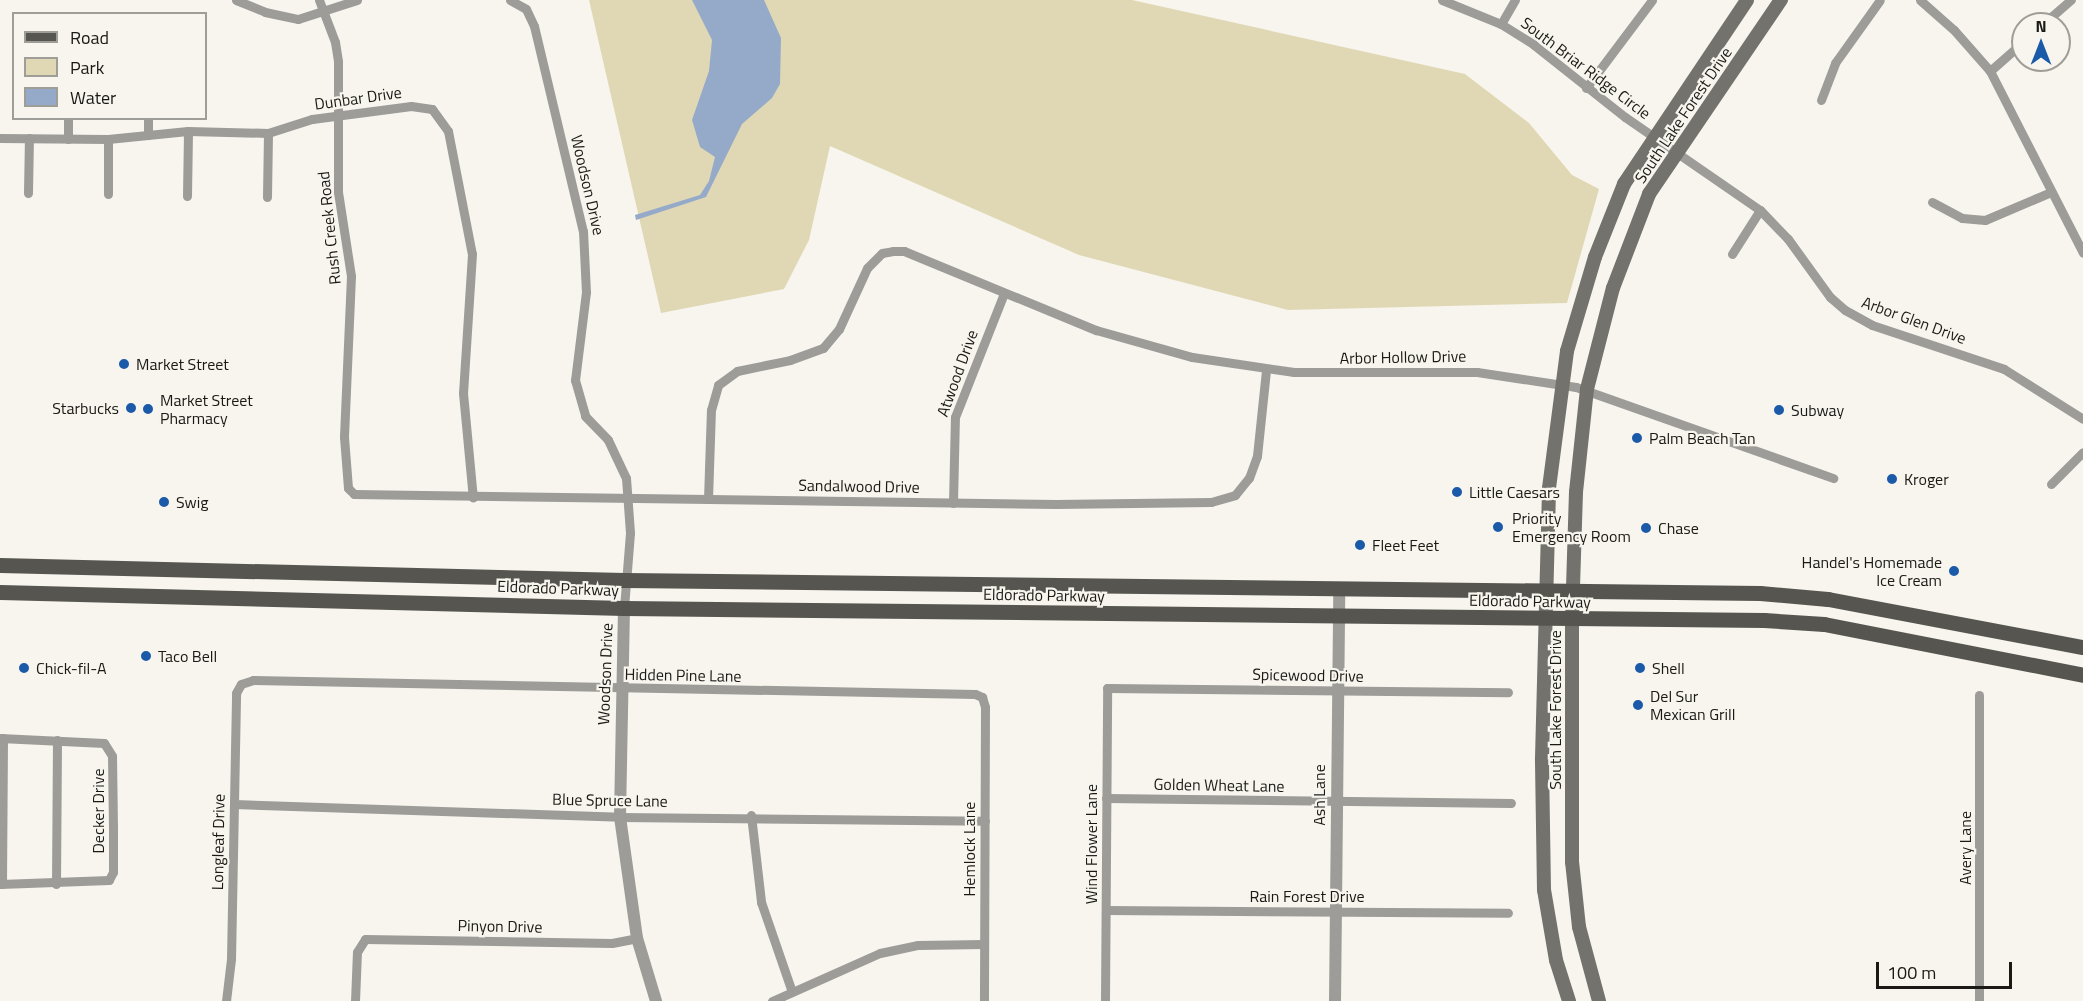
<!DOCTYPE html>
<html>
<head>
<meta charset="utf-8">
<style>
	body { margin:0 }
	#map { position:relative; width:2083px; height:1001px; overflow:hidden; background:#f7f5ed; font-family:"Titillium Web",sans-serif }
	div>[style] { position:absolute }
	.green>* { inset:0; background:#e0d8b5 }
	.water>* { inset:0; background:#95aac8 }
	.minor>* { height:9px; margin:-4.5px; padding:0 4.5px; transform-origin:4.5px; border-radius:4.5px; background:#9d9c99 }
	.tertiary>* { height:12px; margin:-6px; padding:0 6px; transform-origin:6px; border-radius:6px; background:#9d9c99 }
	.secondary>* { height:14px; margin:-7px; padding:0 7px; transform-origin:7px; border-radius:7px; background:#74726d }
	.primary>* { height:15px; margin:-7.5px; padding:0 7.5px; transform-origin:7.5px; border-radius:7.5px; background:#56554f }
	.dots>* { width:16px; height:16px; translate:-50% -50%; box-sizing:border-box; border:3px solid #f7f5ed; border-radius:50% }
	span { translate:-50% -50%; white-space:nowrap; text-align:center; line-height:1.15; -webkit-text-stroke:4.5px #f7f5ed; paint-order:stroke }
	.street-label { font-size:16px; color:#1a1916 }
	.poi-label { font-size:16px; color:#1a1916 }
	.left { translate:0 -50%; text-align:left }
	.right { translate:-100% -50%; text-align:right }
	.legend { position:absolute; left:12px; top:12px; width:195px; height:108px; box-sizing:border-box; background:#f7f5ed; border:2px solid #9f9d97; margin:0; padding:8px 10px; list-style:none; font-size:18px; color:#1a1916 }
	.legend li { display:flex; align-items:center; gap:12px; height:30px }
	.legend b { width:30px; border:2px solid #9f9d97 }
	.north { position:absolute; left:2011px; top:12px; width:60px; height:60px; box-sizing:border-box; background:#f7f5ed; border:2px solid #9f9d97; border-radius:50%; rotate:0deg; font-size:16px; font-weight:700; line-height:24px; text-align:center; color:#1a1916 }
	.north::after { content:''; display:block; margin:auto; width:21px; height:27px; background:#1b59a9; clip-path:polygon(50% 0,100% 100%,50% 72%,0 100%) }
	.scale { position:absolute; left:1876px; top:962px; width:136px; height:27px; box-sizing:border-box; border:3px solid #1a1916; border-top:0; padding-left:8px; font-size:18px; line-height:21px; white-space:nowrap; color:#1a1916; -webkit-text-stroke:4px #f7f5ed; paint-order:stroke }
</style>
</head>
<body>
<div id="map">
	<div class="green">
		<i style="clip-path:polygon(589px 0,1132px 0,1465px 74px,1529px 123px,1572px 175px,1599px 189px,1567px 303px,1288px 310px,1079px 255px,830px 146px,809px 240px,784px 289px,661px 313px)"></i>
	</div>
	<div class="water">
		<i style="clip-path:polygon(692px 0,764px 0,781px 38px,780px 84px,772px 98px,742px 124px,706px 197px,636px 220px,635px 215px,700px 195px,709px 181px,715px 157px,700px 147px,692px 120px,709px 71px,712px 40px)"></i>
	</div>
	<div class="minor">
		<i style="left:236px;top:0;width:31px;rotate:22deg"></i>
		<i style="left:265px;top:12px;width:34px;rotate:12deg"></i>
		<i style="left:298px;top:19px;width:62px;rotate:-17.9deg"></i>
		<i style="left:319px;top:0;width:45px;rotate:69.1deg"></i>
		<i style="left:335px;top:42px;width:20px;rotate:81deg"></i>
		<i style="left:338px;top:62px;width:130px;rotate:90deg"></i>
		<i style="left:338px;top:192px;width:85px;rotate:81.2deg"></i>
		<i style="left:351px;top:276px;width:161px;rotate:92.5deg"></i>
		<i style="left:344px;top:437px;width:51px;rotate:85.5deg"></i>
		<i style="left:348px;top:488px;width:8px;rotate:45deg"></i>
		<i style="left:354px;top:494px;width:702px;rotate:0.82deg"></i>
		<i style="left:1056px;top:504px;width:155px;rotate:-0.7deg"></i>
		<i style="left:1211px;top:502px;width:25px;rotate:-16deg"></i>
		<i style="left:1235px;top:495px;width:22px;rotate:-51deg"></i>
		<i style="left:1249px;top:478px;width:23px;rotate:-70deg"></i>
		<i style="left:1257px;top:456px;width:86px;rotate:-84deg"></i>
		<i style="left:510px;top:0;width:18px;rotate:29deg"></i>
		<i style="left:526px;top:9px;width:19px;rotate:65deg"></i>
		<i style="left:534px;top:26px;width:211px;rotate:76.6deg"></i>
		<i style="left:583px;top:231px;width:61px;rotate:87.2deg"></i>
		<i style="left:586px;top:292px;width:89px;rotate:97.1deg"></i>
		<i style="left:575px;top:380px;width:37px;rotate:74deg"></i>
		<i style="left:585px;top:416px;width:33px;rotate:46deg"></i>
		<i style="left:608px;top:440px;width:42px;rotate:64.7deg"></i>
		<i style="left:626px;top:478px;width:55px;rotate:85.8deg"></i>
		<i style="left:630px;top:533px;width:75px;rotate:94.6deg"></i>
		<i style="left:1442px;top:0;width:64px;rotate:22.1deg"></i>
		<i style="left:1501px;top:24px;width:39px;rotate:32deg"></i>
		<i style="left:1534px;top:45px;width:116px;rotate:38.4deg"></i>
		<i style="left:1625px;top:117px;width:164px;rotate:34.6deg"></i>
		<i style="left:1760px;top:210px;width:40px;rotate:46deg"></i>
		<i style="left:1788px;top:239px;width:72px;rotate:54.1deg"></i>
		<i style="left:1830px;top:297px;width:20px;rotate:41deg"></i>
		<i style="left:1845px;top:310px;width:31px;rotate:29deg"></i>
		<i style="left:1872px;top:325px;width:139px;rotate:18.4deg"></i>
		<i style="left:2004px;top:369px;width:93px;rotate:32.3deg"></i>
		<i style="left:1920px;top:0;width:45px;rotate:41.4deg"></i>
		<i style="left:1954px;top:30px;width:55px;rotate:48.7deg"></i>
		<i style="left:1990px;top:71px;width:204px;rotate:62.9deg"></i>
		<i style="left:1501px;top:24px;width:28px;rotate:-60deg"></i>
		<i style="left:2043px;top:24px;width:37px;rotate:-41deg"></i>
		<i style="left:1990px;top:71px;width:44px;rotate:-41.3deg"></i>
		<i style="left:1586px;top:88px;width:110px;rotate:-53.1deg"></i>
		<i style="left:1821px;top:100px;width:40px;rotate:-69deg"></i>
		<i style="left:1835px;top:63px;width:77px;rotate:-54.5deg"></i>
		<i style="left:148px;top:135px;width:17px;rotate:-90deg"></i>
		<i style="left:0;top:138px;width:108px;rotate:0.5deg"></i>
		<i style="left:108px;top:139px;width:80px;rotate:-5.7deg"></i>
		<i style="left:188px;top:131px;width:80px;rotate:1.4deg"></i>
		<i style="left:268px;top:133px;width:46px;rotate:-17.7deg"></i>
		<i style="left:312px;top:119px;width:100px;rotate:-7.5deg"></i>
		<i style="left:411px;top:106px;width:21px;rotate:8deg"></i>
		<i style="left:432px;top:109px;width:27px;rotate:54deg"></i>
		<i style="left:448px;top:131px;width:125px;rotate:79deg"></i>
		<i style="left:472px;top:254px;width:139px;rotate:93.7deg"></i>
		<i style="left:463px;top:393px;width:105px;rotate:84.6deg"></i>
		<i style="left:68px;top:139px;width:21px;rotate:-90deg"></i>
		<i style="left:28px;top:193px;width:55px;rotate:-89deg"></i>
		<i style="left:108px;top:194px;width:55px;rotate:-90deg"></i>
		<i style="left:187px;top:196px;width:65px;rotate:-89.1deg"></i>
		<i style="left:267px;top:197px;width:64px;rotate:-89.1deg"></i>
		<i style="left:1932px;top:202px;width:34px;rotate:28deg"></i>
		<i style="left:1962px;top:218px;width:23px;rotate:5deg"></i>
		<i style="left:1985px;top:220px;width:72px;rotate:-23deg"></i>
		<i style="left:1732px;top:254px;width:52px;rotate:-57.5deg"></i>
		<i style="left:2051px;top:484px;width:45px;rotate:-45deg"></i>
		<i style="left:708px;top:499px;width:89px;rotate:-88.1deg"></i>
		<i style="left:711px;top:410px;width:26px;rotate:-74deg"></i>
		<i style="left:718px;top:385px;width:24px;rotate:-36deg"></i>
		<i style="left:737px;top:371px;width:54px;rotate:-11.7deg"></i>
		<i style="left:790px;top:360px;width:35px;rotate:-20deg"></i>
		<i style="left:823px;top:348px;width:25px;rotate:-50deg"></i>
		<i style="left:839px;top:329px;width:67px;rotate:-65.3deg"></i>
		<i style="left:867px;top:268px;width:21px;rotate:-45deg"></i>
		<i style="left:882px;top:253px;width:11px;rotate:-10deg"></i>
		<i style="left:893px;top:251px;width:11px"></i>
		<i style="left:904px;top:251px;width:208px;rotate:22.4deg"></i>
		<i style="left:1096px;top:330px;width:100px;rotate:15.7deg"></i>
		<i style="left:1192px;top:357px;width:103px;rotate:8.4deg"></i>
		<i style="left:1294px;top:372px;width:183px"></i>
		<i style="left:1477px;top:372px;width:100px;rotate:8.6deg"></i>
		<i style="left:1576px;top:387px;width:273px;rotate:19.5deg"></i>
		<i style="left:953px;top:503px;width:86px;rotate:-88.7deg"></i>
		<i style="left:955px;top:417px;width:133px;rotate:-68.4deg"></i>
		<i style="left:1979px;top:695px;width:306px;rotate:90deg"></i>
		<i style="left:0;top:738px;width:104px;rotate:2.8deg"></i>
		<i style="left:104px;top:743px;width:15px;rotate:58deg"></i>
		<i style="left:112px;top:756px;width:72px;rotate:89.2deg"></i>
		<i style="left:113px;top:828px;width:44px;rotate:90deg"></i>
		<i style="left:113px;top:872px;width:9px;rotate:117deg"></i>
		<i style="left:109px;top:880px;width:109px;rotate:177.9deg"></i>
		<i style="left:1106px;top:798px;width:405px;rotate:0.7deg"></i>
		<i style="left:234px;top:804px;width:386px;rotate:1.9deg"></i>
		<i style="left:620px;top:817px;width:365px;rotate:0.6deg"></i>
		<i style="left:751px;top:815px;width:88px;rotate:83.4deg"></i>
		<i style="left:761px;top:902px;width:95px;rotate:71deg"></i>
		<i style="left:2px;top:884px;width:146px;rotate:-89.6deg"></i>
		<i style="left:56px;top:884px;width:144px;rotate:-89.6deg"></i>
		<i style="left:1106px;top:910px;width:402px;rotate:0.4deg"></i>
		<i style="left:226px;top:1001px;width:42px;rotate:-83.2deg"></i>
		<i style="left:231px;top:959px;width:266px;rotate:-88.9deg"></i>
		<i style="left:236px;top:693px;width:10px;rotate:-61deg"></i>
		<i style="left:241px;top:684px;width:13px;rotate:-18deg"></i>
		<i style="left:253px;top:680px;width:722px;rotate:1.11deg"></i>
		<i style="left:975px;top:694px;width:8px;rotate:23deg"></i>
		<i style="left:982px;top:697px;width:10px;rotate:73deg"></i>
		<i style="left:985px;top:707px;width:294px;rotate:90.2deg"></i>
		<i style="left:355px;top:1001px;width:49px;rotate:-87.7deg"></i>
		<i style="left:357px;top:952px;width:15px;rotate:-58deg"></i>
		<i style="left:365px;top:939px;width:247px;rotate:0.9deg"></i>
		<i style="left:612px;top:943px;width:25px;rotate:-11deg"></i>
		<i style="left:772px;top:1001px;width:118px;rotate:-24deg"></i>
		<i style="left:880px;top:953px;width:39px;rotate:-12deg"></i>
		<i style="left:918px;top:945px;width:66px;rotate:-0.9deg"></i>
		<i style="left:1105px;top:1001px;width:313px;rotate:-89.6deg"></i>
		<i style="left:1107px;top:688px;width:401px;rotate:0.6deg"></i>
	</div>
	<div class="tertiary">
		<i style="left:624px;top:608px;width:209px;rotate:91.1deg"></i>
		<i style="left:620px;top:817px;width:122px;rotate:82deg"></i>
		<i style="left:637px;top:938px;width:66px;rotate:73.2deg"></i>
		<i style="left:1335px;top:1001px;width:411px;rotate:-89.4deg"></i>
	</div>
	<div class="secondary">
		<i style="left:1569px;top:1001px;width:43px;rotate:-107.6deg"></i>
		<i style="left:1556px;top:960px;width:71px;rotate:-99.7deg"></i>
		<i style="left:1544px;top:890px;width:132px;rotate:-90.9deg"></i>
		<i style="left:1542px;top:758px;width:270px;rotate:-88.5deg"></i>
		<i style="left:1549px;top:488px;width:138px;rotate:-82.5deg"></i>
		<i style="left:1567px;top:351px;width:98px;rotate:-73.4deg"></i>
		<i style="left:1595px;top:257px;width:79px;rotate:-68.3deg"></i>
		<i style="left:1624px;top:184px;width:221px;rotate:-56.2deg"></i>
		<i style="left:1599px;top:1001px;width:77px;rotate:-105.1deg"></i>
		<i style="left:1579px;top:927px;width:65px;rotate:-96.1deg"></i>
		<i style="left:1572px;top:862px;width:243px;rotate:-90deg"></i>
		<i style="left:1572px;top:619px;width:127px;rotate:-88.2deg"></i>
		<i style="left:1576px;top:492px;width:104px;rotate:-83.9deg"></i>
		<i style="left:1587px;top:389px;width:104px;rotate:-75.6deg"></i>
		<i style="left:1613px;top:288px;width:101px;rotate:-69deg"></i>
		<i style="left:1649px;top:194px;width:235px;rotate:-55.8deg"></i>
	</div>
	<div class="primary">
		<i style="left:0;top:565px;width:624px;rotate:1.38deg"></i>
		<i style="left:624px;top:580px;width:1136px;rotate:0.66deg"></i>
		<i style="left:1760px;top:593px;width:68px;rotate:5deg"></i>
		<i style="left:1828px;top:599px;width:259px;rotate:10.7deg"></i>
		<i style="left:0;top:592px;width:624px;rotate:1.47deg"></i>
		<i style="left:624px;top:608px;width:1140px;rotate:0.6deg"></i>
		<i style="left:1764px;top:620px;width:60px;rotate:3.8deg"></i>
		<i style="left:1824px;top:624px;width:264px;rotate:11.1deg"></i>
	</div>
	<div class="dots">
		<i style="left:124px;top:364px;background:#1b59a9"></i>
		<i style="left:131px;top:408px;background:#1b59a9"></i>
		<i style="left:148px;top:409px;background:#1b59a9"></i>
		<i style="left:1779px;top:410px;background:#1b59a9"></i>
		<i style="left:1637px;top:438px;background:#1b59a9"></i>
		<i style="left:1892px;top:479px;background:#1b59a9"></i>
		<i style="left:1457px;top:492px;background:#1b59a9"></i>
		<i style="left:164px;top:502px;background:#1b59a9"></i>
		<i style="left:1498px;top:527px;background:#1b59a9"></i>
		<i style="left:1646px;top:528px;background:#1b59a9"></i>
		<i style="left:1360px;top:545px;background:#1b59a9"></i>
		<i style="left:1954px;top:571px;background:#1b59a9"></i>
		<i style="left:146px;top:656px;background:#1b59a9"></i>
		<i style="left:24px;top:668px;background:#1b59a9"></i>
		<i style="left:1640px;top:668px;background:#1b59a9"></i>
		<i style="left:1638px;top:705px;background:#1b59a9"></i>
	</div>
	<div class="street-label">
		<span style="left:1586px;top:68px;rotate:37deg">South Briar Ridge Circle</span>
		<span style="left:358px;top:98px;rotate:-8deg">Dunbar Drive</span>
		<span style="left:1683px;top:115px;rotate:-56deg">South Lake Forest Drive</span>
		<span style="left:588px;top:185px;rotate:77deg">Woodson Drive</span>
		<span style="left:329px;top:228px;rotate:-96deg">Rush Creek Road</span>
		<span style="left:1914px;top:320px;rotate:20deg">Arbor Glen Drive</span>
		<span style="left:1403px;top:357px;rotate:-1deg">Arbor Hollow Drive</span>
		<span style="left:957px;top:373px;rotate:-70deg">Atwood Drive</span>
		<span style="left:859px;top:486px;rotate:1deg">Sandalwood Drive</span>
		<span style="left:558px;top:588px;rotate:2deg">Eldorado Parkway</span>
		<span style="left:1044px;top:595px;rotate:1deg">Eldorado Parkway</span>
		<span style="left:1530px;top:601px;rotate:1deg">Eldorado Parkway</span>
		<span style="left:605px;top:674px;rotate:-88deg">Woodson Drive</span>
		<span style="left:683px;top:675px;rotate:1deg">Hidden Pine Lane</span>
		<span style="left:1308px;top:675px;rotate:1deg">Spicewood Drive</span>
		<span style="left:1555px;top:710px;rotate:-90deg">South Lake Forest Drive</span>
		<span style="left:1219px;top:785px;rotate:1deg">Golden Wheat Lane</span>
		<span style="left:1319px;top:795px;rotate:-90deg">Ash Lane</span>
		<span style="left:610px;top:800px;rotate:1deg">Blue Spruce Lane</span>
		<span style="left:98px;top:811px;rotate:-90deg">Decker Drive</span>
		<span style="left:218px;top:842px;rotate:-89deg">Longleaf Drive</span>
		<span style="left:1091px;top:844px;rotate:-90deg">Wind Flower Lane</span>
		<span style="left:1965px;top:848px;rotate:-90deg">Avery Lane</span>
		<span style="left:969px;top:849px;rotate:-90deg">Hemlock Lane</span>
		<span style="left:1307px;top:896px">Rain Forest Drive</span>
		<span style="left:500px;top:926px;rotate:1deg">Pinyon Drive</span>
	</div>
	<div class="poi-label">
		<span class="left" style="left:136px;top:364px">Market Street</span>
		<span class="left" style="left:160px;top:409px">Market Street<br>Pharmacy</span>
		<span class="right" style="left:119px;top:408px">Starbucks</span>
		<span class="left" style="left:1791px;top:410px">Subway</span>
		<span class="left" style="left:1649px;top:438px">Palm Beach Tan</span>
		<span class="left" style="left:1904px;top:479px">Kroger</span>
		<span class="left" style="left:1469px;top:492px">Little Caesars</span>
		<span class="left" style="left:176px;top:502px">Swig</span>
		<span class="left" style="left:1512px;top:527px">Priority<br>Emergency Room</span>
		<span class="left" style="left:1658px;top:528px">Chase</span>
		<span class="left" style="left:1372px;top:545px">Fleet Feet</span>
		<span class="right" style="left:1942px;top:571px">Handel's Homemade<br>Ice Cream</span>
		<span class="left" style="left:158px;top:656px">Taco Bell</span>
		<span class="left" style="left:36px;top:668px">Chick-fil-A</span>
		<span class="left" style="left:1652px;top:668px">Shell</span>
		<span class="left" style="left:1650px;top:705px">Del Sur<br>Mexican Grill</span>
	</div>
	<ul class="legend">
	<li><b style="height:8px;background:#56554f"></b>Road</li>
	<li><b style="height:16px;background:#e0d8b5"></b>Park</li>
	<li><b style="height:16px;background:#95aac8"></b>Water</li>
	</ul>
	<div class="north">N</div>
	<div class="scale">100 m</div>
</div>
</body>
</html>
